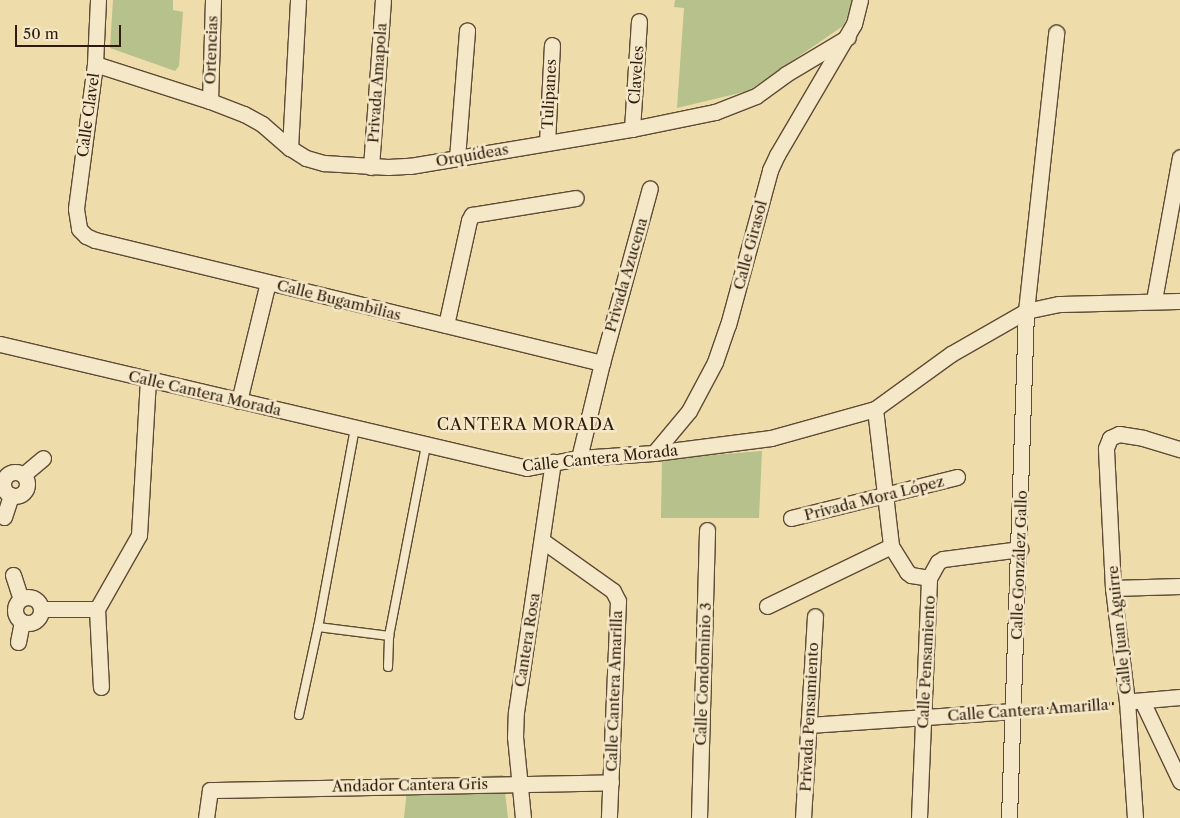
<!DOCTYPE html>
<html>
<head>
<meta charset="utf-8">
<style>
	body { margin:0 }
	#map { position:relative; width:1180px; height:818px; overflow:hidden; background:#eedcab; font-family:"Libre Caslon Text",serif }
	div>[style] { position:absolute }
	.green>* { inset:0; background:#b6c18b }
	.path>* { height:2.5px; margin-top:-1.25px; transform-origin:0; background:repeating-linear-gradient(90deg,#2f1b0e 0 4px,transparent 0 6.5px) }
	.roads { filter:drop-shadow(1px 0 #5f4b35) drop-shadow(-1px 0 #5f4b35) drop-shadow(0 1px #5f4b35) drop-shadow(0 -1px #5f4b35) }
	.lane>* { height:8px; margin:-4px; padding:0 4px; transform-origin:4px; border-radius:4px; background:#f4e8c8 }
	.street>* { height:15px; margin:-7.5px; padding:0 7.5px; transform-origin:7.5px; border-radius:7.5px; background:#f4e8c8 }
	.street>.ring { margin:-7.5px; padding:0; box-sizing:content-box; background:none; border:15px solid #f4e8c8; border-radius:50% }
	span { translate:-50% -50%; white-space:nowrap; text-align:center; line-height:1.15; -webkit-text-stroke:5px #f4e8c8; paint-order:stroke }
	.street-label { font-size:15px; color:#2f1b0e }
	.neighbourhood-label { font-size:16px; color:#2f1b0e; letter-spacing:1px }
	.scale { position:absolute; left:15px; top:25px; width:106px; height:22px; box-sizing:border-box; border:2px solid #2f1b0e; border-top:0; padding-left:6px; font-size:15px; line-height:18px; white-space:nowrap; color:#2f1b0e; -webkit-text-stroke:4px #f4e8c8; paint-order:stroke }
</style>
</head>
<body>
<div id="map">
	<div class="green">
		<i style="clip-path:polygon(113px 0,173px 0,173px 10px,183px 12px,179px 66px,175px 71px,110px 48px)"></i>
		<i style="clip-path:polygon(675px 0,856px 0,843px 26px,748px 91px,677px 108px,684px 8px,674px 7px)"></i>
		<i style="clip-path:polygon(762px 451px,759px 518px,661px 518px,662px 459px)"></i>
		<i style="clip-path:polygon(503px 775px,508px 818px,404px 818px,408px 780px)"></i>
	</div>
	<div class="path">
		<i style="left:1028px;top:710px;width:86px;rotate:-4.7deg"></i>
	</div>
	<div class="roads">
		<div class="lane">
			<i style="left:355px;top:428px;width:202px;rotate:100.5deg"></i>
			<i style="left:318px;top:627px;width:72px;rotate:7.2deg"></i>
			<i style="left:389px;top:636px;width:195px;rotate:-79deg"></i>
			<i style="left:388px;top:667px;width:31px;rotate:-88deg"></i>
			<i style="left:299px;top:715px;width:90px;rotate:-77.8deg"></i>
		</div>
		<div class="street">
			<i style="left:98px;top:0;width:64px;rotate:92.7deg"></i>
			<i style="left:95px;top:64px;width:146px;rotate:97.5deg"></i>
			<i style="left:76px;top:209px;width:20px;rotate:81deg"></i>
			<i style="left:79px;top:229px;width:10px;rotate:45deg"></i>
			<i style="left:86px;top:236px;width:10px;rotate:24deg"></i>
			<i style="left:95px;top:240px;width:522px;rotate:13.64deg"></i>
			<i style="left:95px;top:64px;width:121px;rotate:17.8deg"></i>
			<i style="left:210px;top:101px;width:36px;rotate:21deg"></i>
			<i style="left:244px;top:114px;width:21px;rotate:29deg"></i>
			<i style="left:262px;top:124px;width:37px;rotate:41deg"></i>
			<i style="left:290px;top:148px;width:19px;rotate:32deg"></i>
			<i style="left:306px;top:158px;width:19px;rotate:16deg"></i>
			<i style="left:324px;top:163px;width:64px;rotate:3.6deg"></i>
			<i style="left:388px;top:167px;width:22px;rotate:-3deg"></i>
			<i style="left:410px;top:166px;width:225px;rotate:-9.5deg"></i>
			<i style="left:632px;top:129px;width:85px;rotate:-11.6deg"></i>
			<i style="left:715px;top:112px;width:44px;rotate:-21.3deg"></i>
			<i style="left:756px;top:96px;width:37px;rotate:-36deg"></i>
			<i style="left:786px;top:74px;width:72px;rotate:-30.8deg"></i>
			<i style="left:210px;top:101px;width:101px;rotate:-88.3deg"></i>
			<i style="left:632px;top:129px;width:108px;rotate:-86.3deg"></i>
			<i style="left:547px;top:143px;width:98px;rotate:-87.1deg"></i>
			<i style="left:290px;top:148px;width:148px;rotate:-86.9deg"></i>
			<i style="left:457px;top:158px;width:128px;rotate:-85.5deg"></i>
			<i style="left:371px;top:167px;width:167px;rotate:-85.9deg"></i>
			<i style="left:1154px;top:300px;width:145px;rotate:-79.7deg"></i>
			<i style="left:446px;top:325px;width:107px;rotate:-77.6deg"></i>
			<i style="left:469px;top:220px;width:6px;rotate:-59deg"></i>
			<i style="left:472px;top:215px;width:105px;rotate:-9.3deg"></i>
			<i style="left:0;top:344px;width:541px;rotate:13.24deg"></i>
			<i style="left:527px;top:468px;width:53px;rotate:-10.9deg"></i>
			<i style="left:579px;top:458px;width:75px;rotate:-3.8deg"></i>
			<i style="left:654px;top:453px;width:118px;rotate:-7.3deg"></i>
			<i style="left:771px;top:438px;width:108px;rotate:-15.6deg"></i>
			<i style="left:875px;top:409px;width:94px;rotate:-35.9deg"></i>
			<i style="left:951px;top:354px;width:86px;rotate:-29.8deg"></i>
			<i style="left:1026px;top:311px;width:34px;rotate:-12deg"></i>
			<i style="left:1059px;top:304px;width:121px;rotate:-1.4deg"></i>
			<i style="left:239px;top:401px;width:122px;rotate:-76.3deg"></i>
			<i style="left:875px;top:409px;width:138px;rotate:83.3deg"></i>
			<i style="left:891px;top:546px;width:31px;rotate:58deg"></i>
			<i style="left:907px;top:572px;width:5px;rotate:37deg"></i>
			<i style="left:911px;top:575px;width:18px;rotate:9deg"></i>
			<i style="left:654px;top:453px;width:55px;rotate:-50.2deg"></i>
			<i style="left:689px;top:411px;width:55px;rotate:-62deg"></i>
			<i style="left:715px;top:362px;width:39px;rotate:-71deg"></i>
			<i style="left:728px;top:325px;width:161px;rotate:-74.8deg"></i>
			<i style="left:770px;top:170px;width:17px;rotate:-65deg"></i>
			<i style="left:777px;top:155px;width:152px;rotate:-59.6deg"></i>
			<i style="left:854px;top:24px;width:25px;rotate:-76deg"></i>
			<i style="left:579px;top:458px;width:98px;rotate:-76.4deg"></i>
			<i style="left:602px;top:363px;width:181px;rotate:-74.7deg"></i>
			<i class="ring" style="left:3px;top:472px;width:9px;height:9px"></i>
			<i style="left:23px;top:475px;width:26px;rotate:-40deg"></i>
			<i style="left:4px;top:517px;width:23px;rotate:-72deg"></i>
			<i style="left:791px;top:518px;width:171px;rotate:-13.9deg"></i>
			<i style="left:543px;top:541px;width:86px;rotate:35.5deg"></i>
			<i style="left:613px;top:591px;width:11px;rotate:63deg"></i>
			<i style="left:618px;top:601px;width:217px;rotate:92.4deg"></i>
			<i style="left:13px;top:575px;width:25px;rotate:72deg"></i>
			<i style="left:1113px;top:588px;width:67px;rotate:-1.7deg"></i>
			<i class="ring" style="left:15px;top:597px;width:11px;height:11px"></i>
			<i style="left:767px;top:606px;width:138px;rotate:-25.8deg"></i>
			<i style="left:41px;top:609px;width:56px"></i>
			<i style="left:97px;top:609px;width:85px;rotate:-60.4deg"></i>
			<i style="left:139px;top:535px;width:156px;rotate:-86.7deg"></i>
			<i style="left:97px;top:609px;width:78px;rotate:87.1deg"></i>
			<i style="left:18px;top:642px;width:20px;rotate:-79deg"></i>
			<i style="left:1134px;top:701px;width:46px;rotate:-5deg"></i>
			<i style="left:1142px;top:701px;width:89px;rotate:64.6deg"></i>
			<i style="left:809px;top:725px;width:205px;rotate:-3.9deg"></i>
			<i style="left:206px;top:818px;width:28px;rotate:-82deg"></i>
			<i style="left:210px;top:790px;width:401px;rotate:-1.1deg"></i>
			<i style="left:523px;top:818px;width:81px;rotate:-95.6deg"></i>
			<i style="left:515px;top:737px;width:25px;rotate:-88deg"></i>
			<i style="left:516px;top:712px;width:253px;rotate:-81.6deg"></i>
			<i style="left:699px;top:818px;width:288px;rotate:-88.4deg"></i>
			<i style="left:803px;top:818px;width:202px;rotate:-86.6deg"></i>
			<i style="left:919px;top:818px;width:240px;rotate:-87.6deg"></i>
			<i style="left:929px;top:578px;width:18px;rotate:-61deg"></i>
			<i style="left:938px;top:562px;width:6px;rotate:-31deg"></i>
			<i style="left:943px;top:559px;width:78px;rotate:-7.4deg"></i>
			<i style="left:1009px;top:818px;width:507px;rotate:-88.08deg"></i>
			<i style="left:1026px;top:311px;width:280px;rotate:-83.8deg"></i>
			<i style="left:1135px;top:818px;width:116px;rotate:-93.9deg"></i>
			<i style="left:1127px;top:702px;width:115px;rotate:-97deg"></i>
			<i style="left:1113px;top:588px;width:140px;rotate:-92.9deg"></i>
			<i style="left:1106px;top:448px;width:11px;rotate:-68deg"></i>
			<i style="left:1110px;top:438px;width:10px;rotate:-24deg"></i>
			<i style="left:1119px;top:434px;width:24px;rotate:9deg"></i>
			<i style="left:1143px;top:438px;width:39px;rotate:17deg"></i>
		</div>
	</div>
	<div class="street-label">
		<span style="left:211px;top:50px;rotate:-88deg">Ortencias</span>
		<span style="left:636px;top:75px;rotate:-86deg">Claveles</span>
		<span style="left:377px;top:83px;rotate:-86deg">Privada Amapola</span>
		<span style="left:549px;top:94px;rotate:-87deg">Tulipanes</span>
		<span style="left:88px;top:115px;rotate:-82deg">Calle Clavel</span>
		<span style="left:472px;top:155px;rotate:-10deg">Orquídeas</span>
		<span style="left:750px;top:245px;rotate:-75deg">Calle Girasol</span>
		<span style="left:626px;top:275px;rotate:-74deg">Privada Azucena</span>
		<span style="left:339px;top:300px;rotate:14deg">Calle Bugambilias</span>
		<span style="left:205px;top:393px;rotate:13deg">Calle Cantera Morada</span>
		<span style="left:600px;top:458px;rotate:-6deg">Calle Cantera Morada</span>
		<span style="left:874px;top:498px;rotate:-14deg">Privada Mora López</span>
		<span style="left:1019px;top:565px;rotate:-88deg">Calle González Gallo</span>
		<span style="left:1119px;top:630px;rotate:-96deg">Calle Juan Aguirre</span>
		<span style="left:527px;top:640px;rotate:-81deg">Cantera Rosa</span>
		<span style="left:926px;top:662px;rotate:-87deg">Calle Pensamiento</span>
		<span style="left:703px;top:674px;rotate:-88deg">Calle Condominio 3</span>
		<span style="left:614px;top:691px;rotate:-88deg">Calle Cantera Amarilla</span>
		<span style="left:1028px;top:710px;rotate:-4deg">Calle Cantera Amarilla</span>
		<span style="left:809px;top:717px;rotate:-87deg">Privada Pensamiento</span>
		<span style="left:410px;top:785px;rotate:-1deg">Andador Cantera Gris</span>
	</div>
	<div class="neighbourhood-label">
		<span style="left:526px;top:424px">CANTERA MORADA</span>
	</div>
	<div class="scale">50 m</div>
</div>
</body>
</html>
